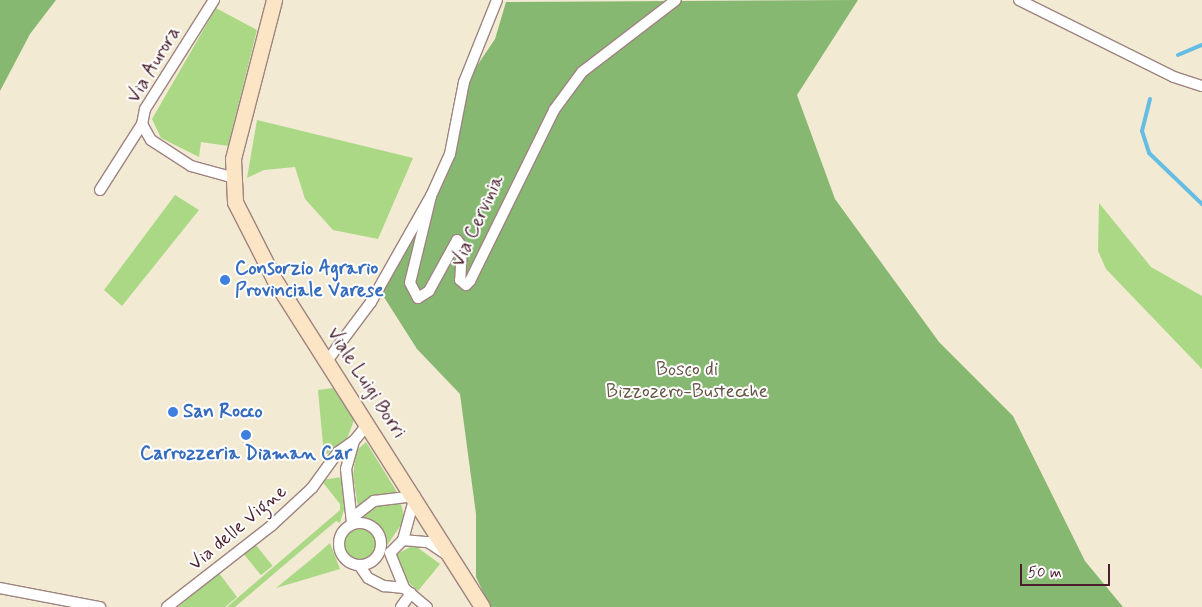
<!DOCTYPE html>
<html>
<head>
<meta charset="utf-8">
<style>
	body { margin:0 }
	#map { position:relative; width:1202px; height:607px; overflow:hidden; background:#f3ead4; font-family:Mynerve,sans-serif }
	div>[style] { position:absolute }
	.green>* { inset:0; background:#aad885; transform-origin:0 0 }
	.round { border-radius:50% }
	.forest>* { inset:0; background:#87b872 }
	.stream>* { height:4px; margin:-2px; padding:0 2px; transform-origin:2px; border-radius:2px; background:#66bde3 }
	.roads { filter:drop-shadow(1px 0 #9e8480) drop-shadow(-1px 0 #9e8480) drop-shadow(0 1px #9e8480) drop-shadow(0 -1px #9e8480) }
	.minor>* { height:10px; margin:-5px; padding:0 5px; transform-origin:5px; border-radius:5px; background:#fff }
	.minor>.ring { margin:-5px; padding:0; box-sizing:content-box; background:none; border:10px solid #fff; border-radius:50% }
	.secondary>* { height:15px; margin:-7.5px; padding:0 7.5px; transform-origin:7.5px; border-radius:7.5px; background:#fce5c4 }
	.dots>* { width:14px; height:14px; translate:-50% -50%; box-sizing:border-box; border:2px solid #fff; border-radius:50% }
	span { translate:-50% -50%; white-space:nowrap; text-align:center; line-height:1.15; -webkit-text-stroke:4px #fff; paint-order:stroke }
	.street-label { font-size:19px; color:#4a1f2b }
	.shop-label { font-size:19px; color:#366cbe; font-weight:700 }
	.left { translate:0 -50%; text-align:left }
	.park-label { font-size:19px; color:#675646 }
	.scale { position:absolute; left:1020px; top:564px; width:90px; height:22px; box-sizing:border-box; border:2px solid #4a1f2b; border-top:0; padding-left:6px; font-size:15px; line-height:18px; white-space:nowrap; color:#4a1f2b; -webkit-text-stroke:4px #fff; paint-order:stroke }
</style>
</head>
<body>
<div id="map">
	<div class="green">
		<i style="clip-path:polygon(216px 8px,257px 30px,228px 146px,201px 142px,199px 157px,161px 138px,152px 119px)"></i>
		<i style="clip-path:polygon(257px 120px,413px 158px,378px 239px,333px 230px,305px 199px,295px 167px,264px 170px,247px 178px)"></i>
		<i style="clip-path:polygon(175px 195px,199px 210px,122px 306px,104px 290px)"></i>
		<i style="clip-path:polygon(1099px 203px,1151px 267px,1202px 296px,1202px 369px,1106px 269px,1098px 251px)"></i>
		<i style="clip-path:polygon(333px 388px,354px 420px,347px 439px,324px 456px,318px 390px)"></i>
		<i style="clip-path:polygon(366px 442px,397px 492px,372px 497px,358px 507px,353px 476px,356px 451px)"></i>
		<i style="clip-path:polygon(342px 477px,347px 499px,340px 523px,336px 521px,235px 607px,227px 607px,340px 510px,340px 504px,321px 480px)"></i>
		<i style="clip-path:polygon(392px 501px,401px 504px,405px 519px,386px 547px,382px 533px,359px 519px,376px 505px)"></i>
		<i class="round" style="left:344px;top:529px;width:32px;height:32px"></i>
		<i style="clip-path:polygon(330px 543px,340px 569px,276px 588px,314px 557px)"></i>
		<i style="left:255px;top:544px;width:28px;height:15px;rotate:51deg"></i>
		<i style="clip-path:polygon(414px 545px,440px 564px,418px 591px,402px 576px,395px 555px)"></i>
		<i style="clip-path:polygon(219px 573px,237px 597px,225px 607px,178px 607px)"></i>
	</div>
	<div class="forest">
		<i style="clip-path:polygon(0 0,56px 0,30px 34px,0 91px)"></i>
		<i style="clip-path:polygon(858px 0,797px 95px,835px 199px,939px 342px,1013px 416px,1085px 561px,1123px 607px,490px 607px,476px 577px,476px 514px,460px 394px,417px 349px,382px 294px,442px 166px,468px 79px,495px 39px,506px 2px)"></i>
	</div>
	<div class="stream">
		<i style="left:1178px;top:55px;width:26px;rotate:-23deg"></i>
		<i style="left:1150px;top:99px;width:33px;rotate:104deg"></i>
		<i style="left:1142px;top:131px;width:23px;rotate:72deg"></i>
		<i style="left:1149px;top:153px;width:74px;rotate:43.9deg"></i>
	</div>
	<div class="roads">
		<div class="minor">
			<i style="left:214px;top:0;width:129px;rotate:122.3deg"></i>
			<i style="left:145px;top:109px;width:15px;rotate:101deg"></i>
			<i style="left:142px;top:124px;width:18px;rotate:61deg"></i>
			<i style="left:151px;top:140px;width:48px;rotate:33deg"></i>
			<i style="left:191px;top:166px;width:41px;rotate:15.4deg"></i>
			<i style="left:1019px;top:0;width:173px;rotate:26.4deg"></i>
			<i style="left:1174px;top:77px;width:29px;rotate:18deg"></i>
			<i style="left:100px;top:190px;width:78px;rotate:-57.5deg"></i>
			<i style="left:431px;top:196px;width:89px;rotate:103.6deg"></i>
			<i style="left:410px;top:283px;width:17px;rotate:62deg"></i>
			<i style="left:418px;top:298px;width:13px;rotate:-32deg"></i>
			<i style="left:429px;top:291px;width:58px;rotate:-61.2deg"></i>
			<i style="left:457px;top:240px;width:9px;rotate:54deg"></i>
			<i style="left:462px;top:247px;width:33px;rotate:93deg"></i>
			<i style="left:460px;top:280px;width:8px;rotate:40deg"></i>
			<i style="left:466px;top:285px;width:6px;rotate:-45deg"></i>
			<i style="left:470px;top:281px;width:191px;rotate:-63.8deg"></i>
			<i style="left:554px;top:110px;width:47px;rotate:-53.6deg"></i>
			<i style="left:582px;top:72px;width:118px;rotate:-37.5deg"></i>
			<i style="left:327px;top:361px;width:74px;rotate:-53.3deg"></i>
			<i style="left:371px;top:302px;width:122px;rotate:-60.5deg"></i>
			<i style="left:431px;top:196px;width:46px;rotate:-65.7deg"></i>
			<i style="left:450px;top:154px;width:73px;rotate:-79deg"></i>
			<i style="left:464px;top:82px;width:88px;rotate:-68.1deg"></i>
			<i style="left:352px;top:518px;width:28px;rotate:-38deg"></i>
			<i style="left:374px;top:501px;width:41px;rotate:-7deg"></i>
			<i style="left:415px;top:496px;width:46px;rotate:105.3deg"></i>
			<i style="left:403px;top:540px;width:18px;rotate:135deg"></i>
			<i style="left:352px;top:523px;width:54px;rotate:-96.3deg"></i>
			<i style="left:346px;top:469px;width:29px;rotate:-74deg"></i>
			<i style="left:354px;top:441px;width:22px;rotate:-51deg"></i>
			<i class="ring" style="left:339px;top:523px;width:32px;height:32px"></i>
			<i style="left:403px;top:540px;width:25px;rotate:5deg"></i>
			<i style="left:428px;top:542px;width:22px;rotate:34deg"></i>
			<i style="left:390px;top:553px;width:38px;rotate:68deg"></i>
			<i style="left:404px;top:588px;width:30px;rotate:40deg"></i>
			<i style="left:359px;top:565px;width:16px;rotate:55deg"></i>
			<i style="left:368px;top:578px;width:18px;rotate:27deg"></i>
			<i style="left:384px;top:586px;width:20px;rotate:6deg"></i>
			<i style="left:0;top:588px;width:102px;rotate:10.8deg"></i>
			<i style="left:167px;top:607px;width:132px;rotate:-37.9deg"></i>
			<i style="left:271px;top:526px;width:56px;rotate:-42.8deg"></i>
			<i style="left:312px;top:488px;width:44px;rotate:-54.2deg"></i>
			<i style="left:338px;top:452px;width:19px;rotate:-35deg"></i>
			<i style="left:401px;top:607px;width:17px;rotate:-54deg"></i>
		</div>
		<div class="secondary">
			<i style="left:274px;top:0;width:164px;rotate:104.5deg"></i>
			<i style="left:233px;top:159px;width:43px;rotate:87.3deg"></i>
			<i style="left:235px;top:202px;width:86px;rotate:63.1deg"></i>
			<i style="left:274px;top:279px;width:388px;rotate:57.6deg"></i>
		</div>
	</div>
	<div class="dots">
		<i style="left:225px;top:280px;background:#3f7fe0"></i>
		<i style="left:173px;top:412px;background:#3f7fe0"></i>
		<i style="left:246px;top:435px;background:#3f7fe0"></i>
	</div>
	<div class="street-label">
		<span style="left:154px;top:65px;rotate:-59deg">Via Aurora</span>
		<span style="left:478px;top:221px;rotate:-65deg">Via Cervinia</span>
		<span style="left:366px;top:383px;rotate:57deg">Viale Luigi Borri</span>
		<span style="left:238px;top:528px;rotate:-40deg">Via delle Vigne</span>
	</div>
	<div class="shop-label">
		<span class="left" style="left:235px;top:280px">Consorzio Agrario<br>Provinciale Varese</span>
		<span class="left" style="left:183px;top:412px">San Rocco</span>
		<span style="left:246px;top:454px">Carrozzeria Diaman Car</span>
	</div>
	<div class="park-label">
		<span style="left:687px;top:381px">Bosco di<br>Bizzozero-Bustecche</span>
	</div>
	<div class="scale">50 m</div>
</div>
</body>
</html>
